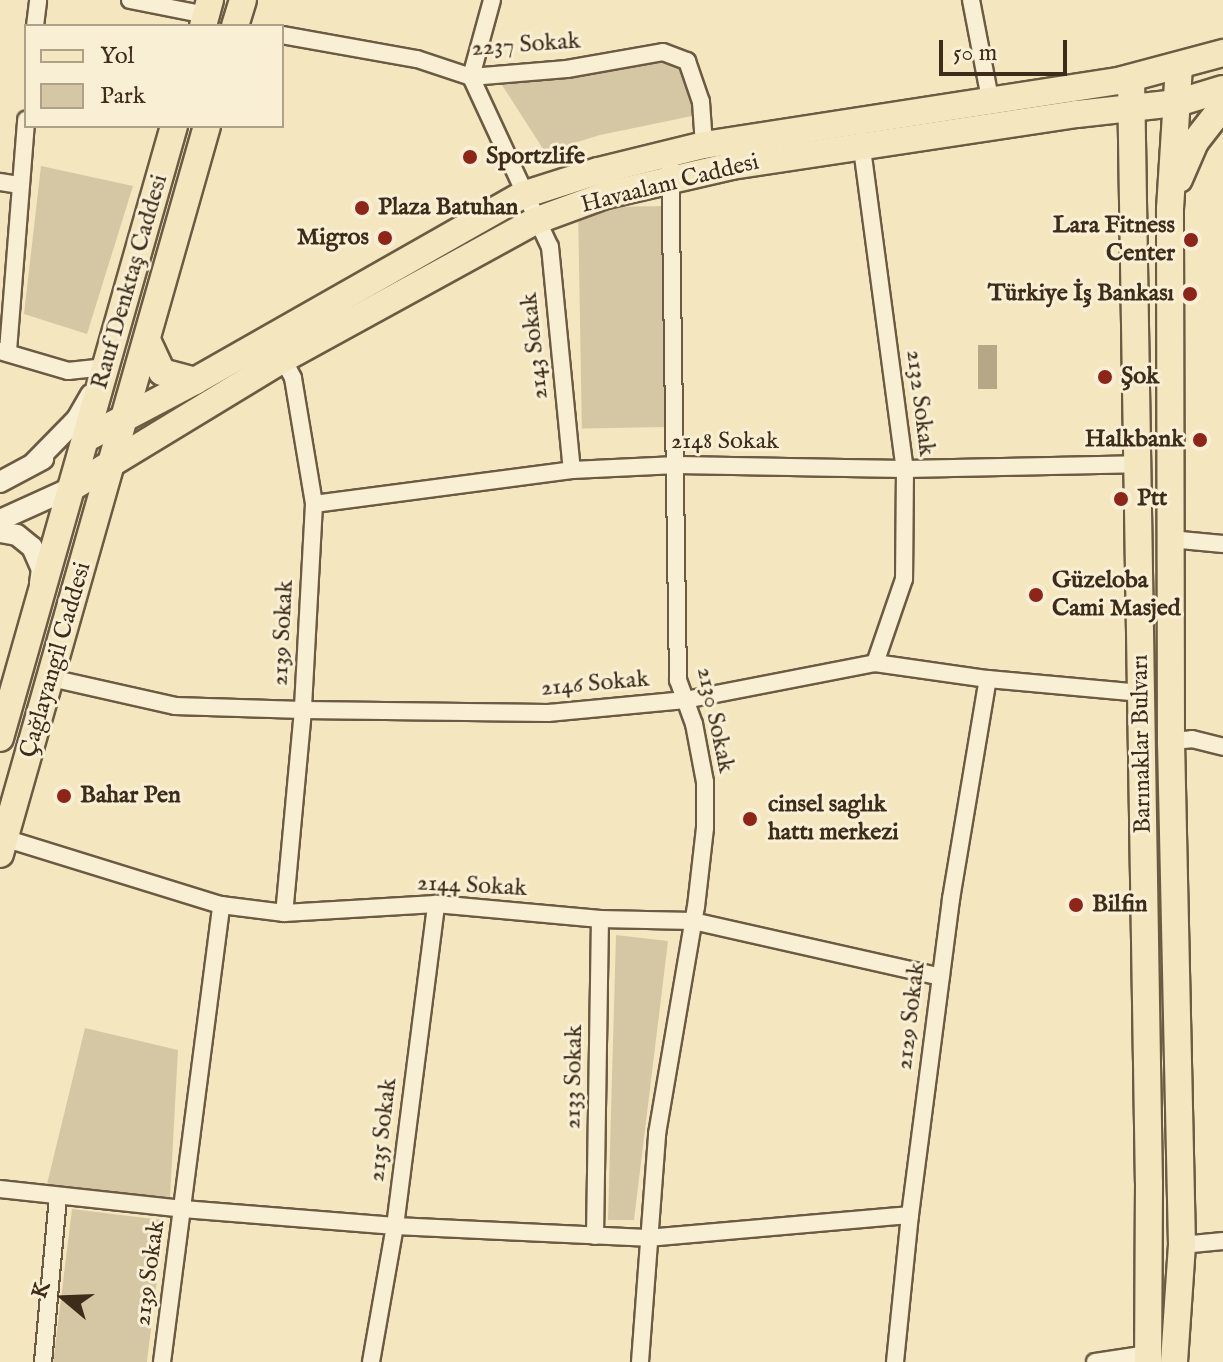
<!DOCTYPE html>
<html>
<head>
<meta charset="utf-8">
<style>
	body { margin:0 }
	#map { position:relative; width:1223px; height:1362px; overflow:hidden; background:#f4e7bf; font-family:"IM FELL English",serif }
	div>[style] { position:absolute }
	.green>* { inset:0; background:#d5c7a3; transform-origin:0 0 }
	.water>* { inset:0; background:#b6a787; transform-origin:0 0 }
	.roads { filter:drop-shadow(2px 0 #6c5b43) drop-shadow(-2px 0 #6c5b43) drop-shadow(0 2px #6c5b43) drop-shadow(0 -2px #6c5b43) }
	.minor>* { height:16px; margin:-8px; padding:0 8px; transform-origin:8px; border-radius:8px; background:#f8efd5 }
	.tertiary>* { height:20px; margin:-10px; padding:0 10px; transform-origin:10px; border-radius:10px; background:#f8efd5 }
	.primary>* { height:26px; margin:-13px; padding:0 13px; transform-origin:13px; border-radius:13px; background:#f4e7bf }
	.dots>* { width:22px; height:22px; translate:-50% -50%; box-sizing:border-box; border:4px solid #f8efd5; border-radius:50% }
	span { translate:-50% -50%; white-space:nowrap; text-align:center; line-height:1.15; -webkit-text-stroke:6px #f8efd5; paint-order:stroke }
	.street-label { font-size:24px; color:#3e2c1a }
	.poi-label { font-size:24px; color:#3e2c1a; font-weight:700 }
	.left { translate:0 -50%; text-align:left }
	.right { translate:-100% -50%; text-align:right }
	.legend { position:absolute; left:24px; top:24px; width:260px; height:104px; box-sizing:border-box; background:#f8efd5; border:2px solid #aea18a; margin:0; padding:10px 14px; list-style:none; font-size:24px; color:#3e2c1a }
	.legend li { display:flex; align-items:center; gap:16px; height:40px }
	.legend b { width:40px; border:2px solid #aea18a }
	.north { position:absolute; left:24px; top:1258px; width:80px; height:80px; -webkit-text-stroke:6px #f8efd5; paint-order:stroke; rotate:289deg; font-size:22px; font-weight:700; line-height:32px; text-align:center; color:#3e2c1a }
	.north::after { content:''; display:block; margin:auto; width:28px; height:36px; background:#3e2c1a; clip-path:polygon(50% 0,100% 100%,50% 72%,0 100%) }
	.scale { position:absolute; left:939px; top:40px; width:128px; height:36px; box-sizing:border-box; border:4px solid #3e2c1a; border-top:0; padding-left:10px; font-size:24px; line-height:28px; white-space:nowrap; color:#3e2c1a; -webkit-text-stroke:6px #f8efd5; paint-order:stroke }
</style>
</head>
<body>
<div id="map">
	<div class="green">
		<i style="clip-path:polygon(671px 61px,684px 67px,697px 115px,600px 135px,545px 152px,502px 85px)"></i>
		<i style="clip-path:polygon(41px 166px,133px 186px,87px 334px,24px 314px)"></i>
		<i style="left:665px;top:206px;width:221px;height:87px;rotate:89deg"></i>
		<i style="clip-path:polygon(616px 935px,668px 941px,634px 1220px,608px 1220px)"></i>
		<i style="clip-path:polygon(85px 1028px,178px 1050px,170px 1198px,47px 1184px)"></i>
		<i style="left:72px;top:1209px;width:93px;height:154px;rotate:7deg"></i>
	</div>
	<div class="water">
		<i style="left:978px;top:345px;width:19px;height:44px"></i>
	</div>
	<div class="roads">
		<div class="minor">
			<i style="left:130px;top:0;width:77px;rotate:11.2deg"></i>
			<i style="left:492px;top:0;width:80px;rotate:105.3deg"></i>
			<i style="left:471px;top:77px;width:187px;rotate:65.1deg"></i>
			<i style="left:550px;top:247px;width:224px;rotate:84.4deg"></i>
			<i style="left:971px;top:0;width:101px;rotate:79.1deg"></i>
			<i style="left:35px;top:26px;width:26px;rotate:-83deg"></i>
			<i style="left:282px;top:35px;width:137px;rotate:10.1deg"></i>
			<i style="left:417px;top:59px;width:57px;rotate:18.4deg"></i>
			<i style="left:471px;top:77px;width:96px;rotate:-4.8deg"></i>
			<i style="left:567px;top:69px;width:97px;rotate:-10deg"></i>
			<i style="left:663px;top:52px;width:26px;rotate:21deg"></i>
			<i style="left:687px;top:61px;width:43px;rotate:71.1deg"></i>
			<i style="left:701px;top:102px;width:43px;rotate:86deg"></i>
			<i style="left:861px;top:141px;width:331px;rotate:82.4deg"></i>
			<i style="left:905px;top:469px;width:110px;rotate:90.5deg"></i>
			<i style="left:904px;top:579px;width:89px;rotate:109deg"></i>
			<i style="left:0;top:182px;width:20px;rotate:9deg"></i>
			<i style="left:0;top:351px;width:71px;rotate:16.4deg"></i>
			<i style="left:68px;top:371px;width:38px;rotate:-6deg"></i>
			<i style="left:8px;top:351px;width:232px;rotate:-85.5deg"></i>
			<i style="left:283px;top:359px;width:21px;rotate:62deg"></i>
			<i style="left:293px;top:378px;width:128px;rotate:80.5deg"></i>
			<i style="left:314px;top:504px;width:206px;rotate:93.1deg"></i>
			<i style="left:303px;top:710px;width:204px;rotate:95.3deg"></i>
			<i style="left:314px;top:504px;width:260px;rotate:-7.5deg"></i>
			<i style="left:572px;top:470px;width:105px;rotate:-2.7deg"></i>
			<i style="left:677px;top:465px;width:228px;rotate:1deg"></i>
			<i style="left:905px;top:469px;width:231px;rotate:-1.2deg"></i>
			<i style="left:1170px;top:539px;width:53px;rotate:5.4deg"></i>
			<i style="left:51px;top:678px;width:127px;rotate:12.7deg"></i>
			<i style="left:175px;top:706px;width:128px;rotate:1.8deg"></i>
			<i style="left:303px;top:710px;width:245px;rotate:0.7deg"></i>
			<i style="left:548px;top:713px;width:138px;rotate:-5.4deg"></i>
			<i style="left:685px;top:700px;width:194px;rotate:-11deg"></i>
			<i style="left:875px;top:663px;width:114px;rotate:8.1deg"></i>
			<i style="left:988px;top:679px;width:154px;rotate:5.2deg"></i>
			<i style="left:1171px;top:741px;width:21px;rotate:-5deg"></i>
			<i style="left:1192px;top:739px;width:32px;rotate:14deg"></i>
			<i style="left:4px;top:838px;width:227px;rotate:17.2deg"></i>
			<i style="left:221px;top:905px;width:64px;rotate:7.2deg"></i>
			<i style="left:284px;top:913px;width:152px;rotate:-3.4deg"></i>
			<i style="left:436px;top:904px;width:165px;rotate:5.2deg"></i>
			<i style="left:600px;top:919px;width:93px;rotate:1.2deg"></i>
			<i style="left:693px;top:921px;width:254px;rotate:12.7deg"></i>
			<i style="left:0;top:1189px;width:184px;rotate:6.2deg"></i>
			<i style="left:183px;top:1209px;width:213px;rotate:4.6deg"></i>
			<i style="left:395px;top:1226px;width:252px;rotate:2.7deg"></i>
			<i style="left:647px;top:1238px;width:264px;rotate:-5deg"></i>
			<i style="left:595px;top:1236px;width:317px;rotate:-89.1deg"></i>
			<i style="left:1182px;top:1245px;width:41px;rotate:-5.6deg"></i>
			<i style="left:43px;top:1362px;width:166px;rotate:-84.8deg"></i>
			<i style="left:162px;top:1362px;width:461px;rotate:-82.6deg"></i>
			<i style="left:371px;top:1362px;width:138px;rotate:-80deg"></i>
			<i style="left:395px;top:1226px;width:325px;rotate:-82.7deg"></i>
			<i style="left:640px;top:1362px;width:229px;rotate:-85.7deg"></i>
			<i style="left:657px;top:1134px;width:230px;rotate:-80.3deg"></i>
			<i style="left:696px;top:907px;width:80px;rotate:-83.5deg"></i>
			<i style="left:705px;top:828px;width:46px;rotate:-90deg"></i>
			<i style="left:705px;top:782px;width:59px;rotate:-100.7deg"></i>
			<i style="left:694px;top:724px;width:47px;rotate:-110deg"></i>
			<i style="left:678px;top:680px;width:527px;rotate:-90.87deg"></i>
			<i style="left:895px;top:1362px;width:148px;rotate:-84.2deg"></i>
			<i style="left:910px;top:1215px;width:319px;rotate:-82.6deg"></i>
			<i style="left:951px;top:899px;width:223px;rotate:-80.5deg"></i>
			<i style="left:1095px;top:1362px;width:54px;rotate:-8.6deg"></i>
		</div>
		<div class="tertiary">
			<i style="left:34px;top:463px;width:62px;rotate:-45.7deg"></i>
			<i style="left:77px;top:419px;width:28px;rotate:-60deg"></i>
			<i style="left:0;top:482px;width:49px;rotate:-28.1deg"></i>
			<i style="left:0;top:520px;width:78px;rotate:-24.3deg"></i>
			<i style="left:0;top:532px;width:17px;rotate:10deg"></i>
			<i style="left:17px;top:535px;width:19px;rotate:39deg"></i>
			<i style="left:32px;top:547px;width:24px;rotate:66deg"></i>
			<i style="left:42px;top:569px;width:15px;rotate:98deg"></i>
		</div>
		<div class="primary">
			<i style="left:203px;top:26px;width:27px;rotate:-75deg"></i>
			<i style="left:235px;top:26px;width:27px;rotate:-73deg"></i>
			<i style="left:1131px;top:78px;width:1105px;rotate:89.07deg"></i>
			<i style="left:1149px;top:1183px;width:179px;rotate:90.3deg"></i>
			<i style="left:1179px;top:179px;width:40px;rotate:-66.6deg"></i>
			<i style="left:1195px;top:142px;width:46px;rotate:-52.1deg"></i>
			<i style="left:147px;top:340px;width:35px;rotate:65deg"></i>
			<i style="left:162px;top:372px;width:34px;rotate:15deg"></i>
			<i style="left:87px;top:438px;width:122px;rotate:-27.8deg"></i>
			<i style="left:195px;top:381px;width:377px;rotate:-29.6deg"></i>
			<i style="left:523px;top:195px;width:79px;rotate:-17.7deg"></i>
			<i style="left:598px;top:171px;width:109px;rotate:-13.8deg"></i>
			<i style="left:704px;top:145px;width:423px;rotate:-8.8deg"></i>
			<i style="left:1122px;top:80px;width:105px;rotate:-15deg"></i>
			<i style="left:71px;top:488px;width:248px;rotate:-31.3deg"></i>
			<i style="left:283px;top:359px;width:287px;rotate:-28.7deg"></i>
			<i style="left:535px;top:221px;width:76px;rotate:-20.1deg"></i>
			<i style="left:606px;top:195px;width:129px;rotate:-13deg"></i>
			<i style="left:732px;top:166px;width:349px;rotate:-8.6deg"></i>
			<i style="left:1077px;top:114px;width:101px;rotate:-6.3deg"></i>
			<i style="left:1177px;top:103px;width:48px;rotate:-16.9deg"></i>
			<i style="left:0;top:738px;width:636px;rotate:-74.13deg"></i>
			<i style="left:0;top:854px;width:757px;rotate:-74.13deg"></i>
			<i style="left:1174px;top:1362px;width:117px;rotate:-86.1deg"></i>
			<i style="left:1182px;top:1245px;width:504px;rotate:-91.25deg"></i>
			<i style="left:1171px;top:741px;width:532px;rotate:-90.11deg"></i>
			<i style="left:1170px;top:209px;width:142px;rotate:-86.4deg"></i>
		</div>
	</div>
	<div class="dots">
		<i style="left:470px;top:157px;background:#8f2418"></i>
		<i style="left:362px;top:208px;background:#8f2418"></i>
		<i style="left:385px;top:238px;background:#8f2418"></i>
		<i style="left:1191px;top:240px;background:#8f2418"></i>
		<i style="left:1190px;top:294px;background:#8f2418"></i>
		<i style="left:1105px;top:377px;background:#8f2418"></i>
		<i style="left:1200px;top:440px;background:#8f2418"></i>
		<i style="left:1121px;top:499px;background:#8f2418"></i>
		<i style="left:1036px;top:595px;background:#8f2418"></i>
		<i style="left:64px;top:796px;background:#8f2418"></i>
		<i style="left:750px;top:819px;background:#8f2418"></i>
		<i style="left:1076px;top:905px;background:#8f2418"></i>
	</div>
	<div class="street-label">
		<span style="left:526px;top:45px;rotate:-4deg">2237 Sokak</span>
		<span style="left:670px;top:184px;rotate:-14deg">Havaalanı Caddesi</span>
		<span style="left:130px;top:282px;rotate:-74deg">Rauf Denktaş Caddesi</span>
		<span style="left:535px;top:346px;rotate:-96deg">2143 Sokak</span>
		<span style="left:920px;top:403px;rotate:83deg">2132 Sokak</span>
		<span style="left:725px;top:442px">2148 Sokak</span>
		<span style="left:283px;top:633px;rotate:-87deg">2139 Sokak</span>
		<span style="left:56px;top:660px;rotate:-74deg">Çağlayangil Caddesi</span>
		<span style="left:595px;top:684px;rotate:-5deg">2146 Sokak</span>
		<span style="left:715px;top:720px;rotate:78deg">2130 Sokak</span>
		<span style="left:1142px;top:744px;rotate:-91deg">Barınaklar Bulvarı</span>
		<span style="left:472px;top:886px;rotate:3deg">2144 Sokak</span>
		<span style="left:911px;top:1016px;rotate:-83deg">2129 Sokak</span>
		<span style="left:574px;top:1077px;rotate:-89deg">2133 Sokak</span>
		<span style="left:383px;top:1130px;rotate:-83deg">2135 Sokak</span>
		<span style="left:150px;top:1273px;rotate:-82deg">2139 Sokak</span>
	</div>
	<div class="poi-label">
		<span class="left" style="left:486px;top:157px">Sportzlife</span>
		<span class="left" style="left:378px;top:208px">Plaza Batuhan</span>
		<span class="right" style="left:1175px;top:240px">Lara Fitness<br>Center</span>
		<span class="right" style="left:369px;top:238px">Migros</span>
		<span class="right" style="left:1174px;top:294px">Türkiye İş Bankası</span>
		<span class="left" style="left:1121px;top:377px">Şok</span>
		<span class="right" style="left:1184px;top:440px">Halkbank</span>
		<span class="left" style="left:1137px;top:499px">Ptt</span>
		<span class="left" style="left:1052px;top:595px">Güzeloba<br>Cami Masjed</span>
		<span class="left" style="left:80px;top:796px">Bahar Pen</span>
		<span class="left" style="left:768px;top:819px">cinsel saglık<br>hattı merkezi</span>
		<span class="left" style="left:1092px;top:905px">Bilfin</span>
	</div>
	<ul class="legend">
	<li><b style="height:10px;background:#f4e7bf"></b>Yol</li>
	<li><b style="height:22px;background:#d5c7a3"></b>Park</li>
	</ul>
	<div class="north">K</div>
	<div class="scale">50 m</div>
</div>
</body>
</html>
